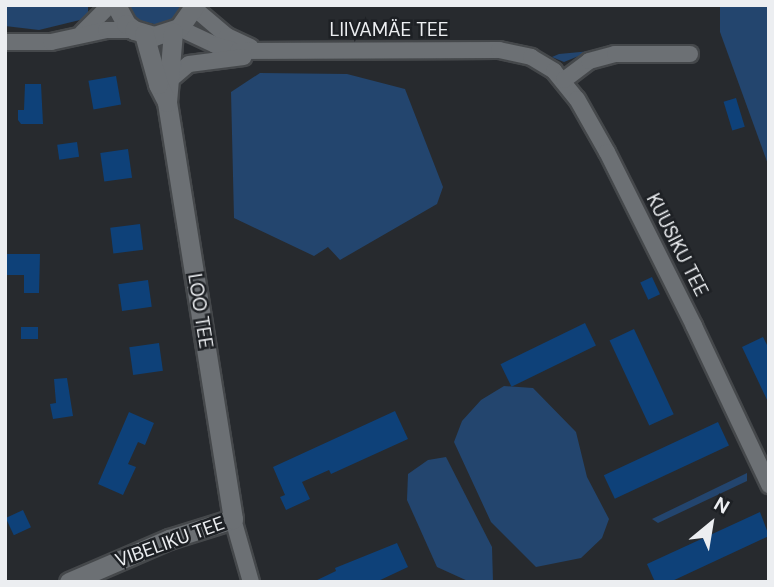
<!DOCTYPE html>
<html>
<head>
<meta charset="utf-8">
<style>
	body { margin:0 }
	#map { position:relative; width:774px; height:587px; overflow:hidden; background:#272a2e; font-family:"DM Sans",sans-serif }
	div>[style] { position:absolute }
	.green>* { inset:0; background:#23456e }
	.building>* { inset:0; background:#0e4179; transform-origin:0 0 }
	.roads { filter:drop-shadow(2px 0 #45484b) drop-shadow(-2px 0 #45484b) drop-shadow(0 2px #45484b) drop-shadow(0 -2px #45484b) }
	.minor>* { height:16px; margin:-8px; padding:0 8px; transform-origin:8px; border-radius:8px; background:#6c7074 }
	.tertiary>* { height:19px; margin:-9.5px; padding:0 9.5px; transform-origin:9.5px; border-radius:9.5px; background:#6c7074 }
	span { translate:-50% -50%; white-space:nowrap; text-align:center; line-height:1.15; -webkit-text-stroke:5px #1d2024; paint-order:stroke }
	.street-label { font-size:19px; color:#eceef1 }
	.frame { position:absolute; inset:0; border:7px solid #eceef1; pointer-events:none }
	.north { position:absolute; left:676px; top:489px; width:70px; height:70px; -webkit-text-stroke:5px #1d2024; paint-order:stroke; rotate:30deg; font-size:19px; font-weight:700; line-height:28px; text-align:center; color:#eceef1 }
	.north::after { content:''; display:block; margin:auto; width:24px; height:32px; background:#eceef1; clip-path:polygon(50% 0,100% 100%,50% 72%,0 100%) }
</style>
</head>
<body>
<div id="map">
	<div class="green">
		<i style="clip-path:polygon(5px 5px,88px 5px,88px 18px,39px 30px,5px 26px)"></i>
		<i style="clip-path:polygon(127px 5px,184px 5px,171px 21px,158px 25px,138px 20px)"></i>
		<i style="clip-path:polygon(720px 5px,769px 5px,769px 167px,720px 32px)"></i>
		<i style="clip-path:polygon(591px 51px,564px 62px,552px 57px,559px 54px)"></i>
		<i style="clip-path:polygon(260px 73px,347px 74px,405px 89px,443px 187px,437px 204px,340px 260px,328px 247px,314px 256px,234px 218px,231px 92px)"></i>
		<i style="clip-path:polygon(504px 386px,533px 388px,576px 432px,587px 477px,609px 519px,602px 538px,581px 558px,536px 567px,491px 522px,454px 442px,462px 421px,481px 400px)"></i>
		<i style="clip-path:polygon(446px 457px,492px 547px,493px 582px,470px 582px,437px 567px,407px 500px,408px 474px,428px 460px)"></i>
		<i style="clip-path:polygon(747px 473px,747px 481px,658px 523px,652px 519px)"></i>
	</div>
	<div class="building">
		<i style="left:116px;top:76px;width:29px;height:28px;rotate:80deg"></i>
		<i style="clip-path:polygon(25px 84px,41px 84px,43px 124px,21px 124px,18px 120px,18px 110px,24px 110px)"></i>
		<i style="left:736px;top:98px;width:30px;height:13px;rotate:73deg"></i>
		<i style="left:77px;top:142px;width:15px;height:20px;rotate:82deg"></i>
		<i style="left:128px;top:149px;width:29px;height:28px;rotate:82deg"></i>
		<i style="left:140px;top:224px;width:26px;height:30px;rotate:83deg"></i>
		<i style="clip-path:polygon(7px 254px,40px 254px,39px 293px,24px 293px,24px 275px,7px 275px)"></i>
		<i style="left:652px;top:277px;width:19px;height:13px;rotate:65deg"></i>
		<i style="left:148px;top:280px;width:27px;height:30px;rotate:82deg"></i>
		<i style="left:585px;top:323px;width:25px;height:94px;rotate:64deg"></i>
		<i style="left:38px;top:327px;width:12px;height:17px;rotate:90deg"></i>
		<i style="left:634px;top:329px;width:94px;height:27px;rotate:65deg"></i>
		<i style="clip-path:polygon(763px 337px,769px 349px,769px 404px,742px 347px)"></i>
		<i style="left:159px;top:343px;width:28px;height:30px;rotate:82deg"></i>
		<i style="clip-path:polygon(67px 378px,73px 416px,53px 419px,50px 404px,56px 403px,54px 379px)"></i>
		<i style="clip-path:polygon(395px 411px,408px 439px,331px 474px,329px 470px,302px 482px,310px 499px,286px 510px,280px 497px,285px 495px,273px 467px)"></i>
		<i style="clip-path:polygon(129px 412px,154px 423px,145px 445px,138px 442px,128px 464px,136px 467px,123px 495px,98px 484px)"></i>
		<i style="left:718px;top:422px;width:26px;height:126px;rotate:65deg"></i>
		<i style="left:23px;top:510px;width:19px;height:19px;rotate:65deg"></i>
		<i style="clip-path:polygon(760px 512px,769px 536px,670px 582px,655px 582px,647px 564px)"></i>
		<i style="clip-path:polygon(397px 543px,408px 567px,376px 582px,313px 582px,336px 571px,335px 568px)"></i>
	</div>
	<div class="roads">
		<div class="minor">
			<i style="left:194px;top:8px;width:43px;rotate:40.3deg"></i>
			<i style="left:227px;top:36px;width:26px;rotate:25deg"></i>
			<i style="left:179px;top:28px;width:40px;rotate:25deg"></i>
			<i style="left:215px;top:45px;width:24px;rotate:15deg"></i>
			<i style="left:238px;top:51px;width:261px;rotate:-0.2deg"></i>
			<i style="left:499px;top:50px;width:33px;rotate:12deg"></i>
			<i style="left:531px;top:57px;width:27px;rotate:31deg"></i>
			<i style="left:554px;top:71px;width:36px;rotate:51deg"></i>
			<i style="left:577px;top:99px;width:61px;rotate:60.5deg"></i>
			<i style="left:607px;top:152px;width:195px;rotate:63.4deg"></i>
			<i style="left:694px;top:326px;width:176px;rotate:64.7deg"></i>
			<i style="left:82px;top:33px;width:40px;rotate:-45deg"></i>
			<i style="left:5px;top:42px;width:46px"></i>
			<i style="left:51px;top:42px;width:56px;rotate:-12.3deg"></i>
			<i style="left:106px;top:30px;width:28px"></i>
			<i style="left:171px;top:79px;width:23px;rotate:-40deg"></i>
			<i style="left:189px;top:64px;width:55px;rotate:-7.3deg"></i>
			<i style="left:564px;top:80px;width:31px;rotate:-37deg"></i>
			<i style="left:589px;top:61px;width:27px;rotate:-15deg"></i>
			<i style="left:615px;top:54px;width:75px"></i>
			<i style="left:233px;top:519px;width:66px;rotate:74.1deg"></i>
		</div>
		<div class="tertiary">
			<i style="left:116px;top:5px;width:21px;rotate:62deg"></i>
			<i style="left:126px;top:24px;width:10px;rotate:37deg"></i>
			<i style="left:134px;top:30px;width:21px;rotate:17deg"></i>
			<i style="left:154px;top:36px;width:26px;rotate:-18deg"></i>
			<i style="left:179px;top:28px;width:28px;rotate:-55deg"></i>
			<i style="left:167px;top:102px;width:70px;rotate:-85.1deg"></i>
			<i style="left:69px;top:582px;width:109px;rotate:-23.3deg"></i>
			<i style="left:169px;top:539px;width:67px;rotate:-17.4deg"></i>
			<i style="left:233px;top:519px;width:422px;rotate:-99deg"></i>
			<i style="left:167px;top:102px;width:20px;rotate:-117deg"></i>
			<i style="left:158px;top:84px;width:52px;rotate:-105.6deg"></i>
		</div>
	</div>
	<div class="street-label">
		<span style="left:389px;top:30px">LIIVAMÄE TEE</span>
		<span style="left:677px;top:245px;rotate:63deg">KUUSIKU TEE</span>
		<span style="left:200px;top:311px;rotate:81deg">LOO TEE</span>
		<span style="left:170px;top:542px;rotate:-20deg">VIBELIKU TEE</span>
	</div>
	<div class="frame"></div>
	<div class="north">N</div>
</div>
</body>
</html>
